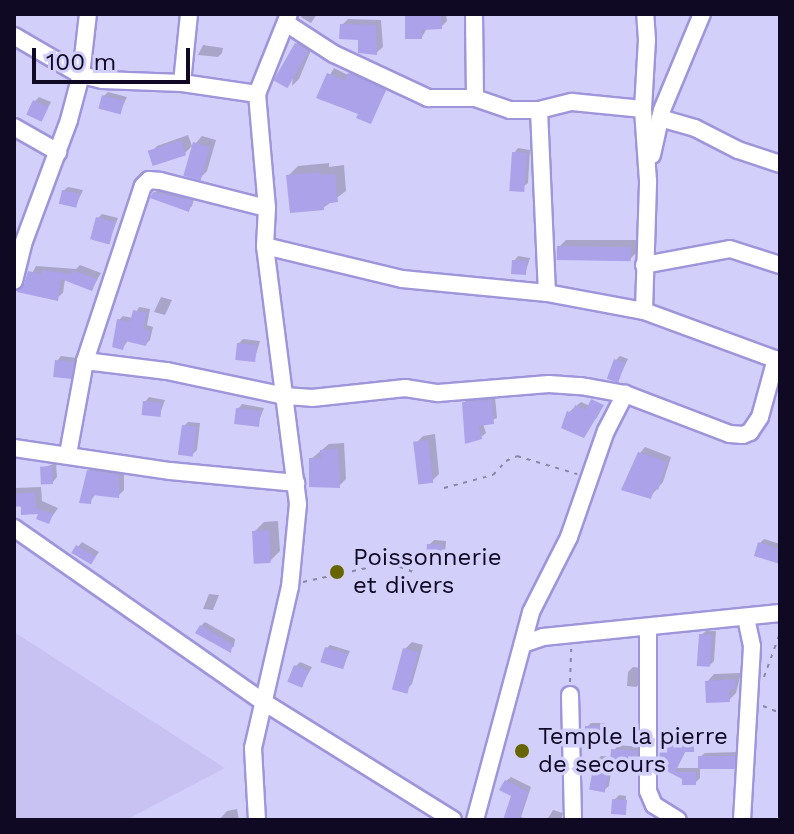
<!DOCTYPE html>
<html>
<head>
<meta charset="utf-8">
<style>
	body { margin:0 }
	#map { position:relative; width:794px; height:834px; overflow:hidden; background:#d3cffb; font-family:"Work Sans",sans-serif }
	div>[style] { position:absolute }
	.built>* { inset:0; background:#c7c2f2 }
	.shadow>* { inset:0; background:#0003 }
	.building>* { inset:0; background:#aba2e9; transform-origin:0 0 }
	.path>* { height:2px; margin-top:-1px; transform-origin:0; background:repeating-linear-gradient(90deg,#8a85aa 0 4px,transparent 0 10px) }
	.roads { filter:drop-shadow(2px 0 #9e95db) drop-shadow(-2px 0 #9e95db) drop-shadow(0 2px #9e95db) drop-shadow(0 -2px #9e95db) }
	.minor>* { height:16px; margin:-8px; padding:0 8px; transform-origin:8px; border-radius:8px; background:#fff }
	.dots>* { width:22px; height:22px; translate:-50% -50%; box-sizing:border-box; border:4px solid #d3cffb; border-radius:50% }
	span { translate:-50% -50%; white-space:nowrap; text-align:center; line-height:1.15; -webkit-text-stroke:7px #d3cffb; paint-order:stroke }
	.poi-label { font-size:24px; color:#0f0923 }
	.left { translate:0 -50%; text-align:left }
	.frame { position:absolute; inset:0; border:16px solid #0f0923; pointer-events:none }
	.scale { position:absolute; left:32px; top:48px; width:158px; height:36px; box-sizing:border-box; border:4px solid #0f0923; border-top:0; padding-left:10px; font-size:24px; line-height:28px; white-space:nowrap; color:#0f0923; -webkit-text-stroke:6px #d3cffb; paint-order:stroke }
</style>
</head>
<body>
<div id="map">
	<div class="built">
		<i style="clip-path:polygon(14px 632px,225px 768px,126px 820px,14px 820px)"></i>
	</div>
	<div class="shadow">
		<i style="clip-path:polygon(303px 14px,317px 14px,311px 23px,301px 17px)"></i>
		<i style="clip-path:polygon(407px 14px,446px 14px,447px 21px,441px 27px,427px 28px,422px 37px)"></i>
		<i style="clip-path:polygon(348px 19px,381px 20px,383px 47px,376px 53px,342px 25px)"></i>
		<i style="clip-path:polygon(303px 37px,314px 43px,299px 79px,292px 86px,296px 44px)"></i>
		<i style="clip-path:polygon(203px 45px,223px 48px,222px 53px,218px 57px,198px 55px)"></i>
		<i style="clip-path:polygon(334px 68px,348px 75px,355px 68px,389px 85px,370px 121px,360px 113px,318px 96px)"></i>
		<i style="clip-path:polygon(108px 92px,127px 97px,120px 112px,104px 96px)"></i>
		<i style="clip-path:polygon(39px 97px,51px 102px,42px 119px,35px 101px)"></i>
		<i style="clip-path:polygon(188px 135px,192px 146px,185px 153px,150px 153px,157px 146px)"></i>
		<i style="clip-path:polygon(202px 136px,216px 140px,207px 171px,200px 178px,195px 144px)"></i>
		<i style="clip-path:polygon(518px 148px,530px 150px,528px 183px,523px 187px,514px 153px)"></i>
		<i style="clip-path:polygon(329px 163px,329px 167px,344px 165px,346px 191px,323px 208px,288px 176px,298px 166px)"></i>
		<i style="clip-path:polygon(68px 187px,83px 190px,76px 205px,63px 191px)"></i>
		<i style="clip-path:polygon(159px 189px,195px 196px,192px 206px,188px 210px,154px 193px)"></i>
		<i style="clip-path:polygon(102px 214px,118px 218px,109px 241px,98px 218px)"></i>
		<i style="clip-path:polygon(566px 240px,638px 240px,637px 252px,630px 259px,559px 247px)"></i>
		<i style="clip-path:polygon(518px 256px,530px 258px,525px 274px,514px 261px)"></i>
		<i style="clip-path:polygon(80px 265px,101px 273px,92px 289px,65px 279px,63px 293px,57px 298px,26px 285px,36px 266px,76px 269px)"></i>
		<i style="clip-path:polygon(161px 297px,172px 300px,165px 315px,154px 312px)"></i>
		<i style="clip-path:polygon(139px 307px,150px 309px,147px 325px,153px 327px,150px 340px,146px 344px,128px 340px,123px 348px,119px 320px,123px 316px,133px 318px)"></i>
		<i style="clip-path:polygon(243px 339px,260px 341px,254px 361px,238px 344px)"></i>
		<i style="clip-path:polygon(61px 356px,77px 358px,70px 376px,57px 361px)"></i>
		<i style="clip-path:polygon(620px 356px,628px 359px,618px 380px,616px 360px)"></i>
		<i style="clip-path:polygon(149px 397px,165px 400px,159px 416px,145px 402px)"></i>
		<i style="clip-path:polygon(495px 397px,497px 418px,483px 424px,486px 433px,481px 437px,464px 403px,468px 399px)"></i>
		<i style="clip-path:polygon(581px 402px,590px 406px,592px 402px,603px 406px,596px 419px,569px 412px)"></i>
		<i style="clip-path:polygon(242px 404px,264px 408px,257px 426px,238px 409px)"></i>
		<i style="clip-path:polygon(188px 422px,200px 423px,197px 450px,193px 454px,184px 426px)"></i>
		<i style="clip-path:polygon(435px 434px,439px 474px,432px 481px,416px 443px,423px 436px)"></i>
		<i style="clip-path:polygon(344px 443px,346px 479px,339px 486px,311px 459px,329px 444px)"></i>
		<i style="clip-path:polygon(645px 447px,671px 457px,663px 482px,650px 497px,640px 453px)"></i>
		<i style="clip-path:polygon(56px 463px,57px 477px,53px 482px,42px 468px)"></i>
		<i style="clip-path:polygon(94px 465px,124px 469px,124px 490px,118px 496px,96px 493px,90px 502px,89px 471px)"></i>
		<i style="clip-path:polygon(41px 487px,42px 501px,58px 508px,49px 521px,41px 512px,14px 505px,15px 488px)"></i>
		<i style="clip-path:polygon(278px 521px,280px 551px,270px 561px,254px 532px,264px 522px)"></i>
		<i style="clip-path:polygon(764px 539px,780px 544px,780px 562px,760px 543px)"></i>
		<i style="clip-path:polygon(434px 540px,446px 541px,445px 554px,440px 558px,429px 545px)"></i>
		<i style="clip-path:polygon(82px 542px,99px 552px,91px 563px,78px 547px)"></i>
		<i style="clip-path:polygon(209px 594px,219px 595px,213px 610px,203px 609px)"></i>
		<i style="clip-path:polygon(205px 622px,235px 639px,234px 646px,230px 650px,201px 626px)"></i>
		<i style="clip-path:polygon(706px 631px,716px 631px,714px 661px,710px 665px,701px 635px)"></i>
		<i style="clip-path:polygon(412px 642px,423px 645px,412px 684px,405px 691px,405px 649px)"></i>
		<i style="clip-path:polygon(330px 645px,350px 651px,342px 668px,327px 648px)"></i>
		<i style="clip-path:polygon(300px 662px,312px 667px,302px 685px,296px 666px)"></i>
		<i style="clip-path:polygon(633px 667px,641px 668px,641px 683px,636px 687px,627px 686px,628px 672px)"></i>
		<i style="clip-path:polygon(741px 673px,736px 693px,729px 700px,707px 682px,714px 674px)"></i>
		<i style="clip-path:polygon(591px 723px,605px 723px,604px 736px,600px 741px,587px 727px)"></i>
		<i style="clip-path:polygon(697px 737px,697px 746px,686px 750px,677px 768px,700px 768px,700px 778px,695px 783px,661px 766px,662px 742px,666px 738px)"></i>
		<i style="clip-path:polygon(617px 745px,641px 747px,641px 757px,636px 761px,613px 759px,609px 786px,604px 790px,597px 760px,601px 756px,612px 757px)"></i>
		<i style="clip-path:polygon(738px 752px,733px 766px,700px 757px,705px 753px)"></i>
		<i style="clip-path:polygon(511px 777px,531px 787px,521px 817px,529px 820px,505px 820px,513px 795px,506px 781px)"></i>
		<i style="clip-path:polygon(619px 795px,626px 796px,625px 812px,614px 800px)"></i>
		<i style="clip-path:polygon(237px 809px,239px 820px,219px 820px,227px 811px)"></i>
		<i style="clip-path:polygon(553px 810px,563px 813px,561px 820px,547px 820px)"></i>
	</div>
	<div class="building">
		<i style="clip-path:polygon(405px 14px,441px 14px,442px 29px,422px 30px,422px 39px,405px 39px)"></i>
		<i style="clip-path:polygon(340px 24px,376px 25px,377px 55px,358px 53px,358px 40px,339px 39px)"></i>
		<i style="left:295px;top:43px;width:16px;height:43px;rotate:30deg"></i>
		<i style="clip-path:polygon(327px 73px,344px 80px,348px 73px,386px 90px,371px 124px,356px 118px,358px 114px,316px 98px)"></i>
		<i style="left:102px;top:95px;width:23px;height:14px;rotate:15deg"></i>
		<i style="left:33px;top:100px;width:17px;height:16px;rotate:25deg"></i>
		<i style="left:181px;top:140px;width:16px;height:35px;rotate:72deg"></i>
		<i style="left:193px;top:142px;width:18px;height:35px;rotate:16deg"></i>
		<i style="left:512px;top:152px;width:15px;height:39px;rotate:4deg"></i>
		<i style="clip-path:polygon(320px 172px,320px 175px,335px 174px,338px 202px,324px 204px,324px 210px,290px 213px,286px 175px)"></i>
		<i style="left:62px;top:190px;width:18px;height:14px;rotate:13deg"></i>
		<i style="clip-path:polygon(153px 192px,192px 200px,189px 212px,150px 198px)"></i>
		<i style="left:96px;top:217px;width:20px;height:23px;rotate:15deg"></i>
		<i style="left:557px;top:246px;width:74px;height:14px;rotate:1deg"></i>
		<i style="left:512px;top:260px;width:15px;height:14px;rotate:4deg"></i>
		<i style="clip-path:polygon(42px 270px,71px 274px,72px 270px,97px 279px,92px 291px,61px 279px,58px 301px,17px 292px,24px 284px,28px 271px,42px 274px)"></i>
		<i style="clip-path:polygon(133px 310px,147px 313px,143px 329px,150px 331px,146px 346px,125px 341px,123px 350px,112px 347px,117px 319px,130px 322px)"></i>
		<i style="left:237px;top:343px;width:20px;height:17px;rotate:6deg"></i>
		<i style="left:614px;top:359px;width:12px;height:21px;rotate:20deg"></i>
		<i style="left:55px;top:360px;width:19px;height:17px;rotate:6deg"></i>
		<i style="clip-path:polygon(591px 399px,604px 405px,584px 438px,561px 428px,567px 411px,572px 413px,575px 405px,586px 410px)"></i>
		<i style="clip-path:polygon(492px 400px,494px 424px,479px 426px,482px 439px,465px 444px,462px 402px)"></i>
		<i style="left:143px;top:401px;width:19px;height:14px;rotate:6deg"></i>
		<i style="left:236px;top:408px;width:25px;height:16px;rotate:7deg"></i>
		<i style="left:182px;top:425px;width:15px;height:30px;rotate:8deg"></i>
		<i style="left:428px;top:440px;width:43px;height:15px;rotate:83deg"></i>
		<i style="clip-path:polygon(338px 449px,340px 488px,309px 487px,309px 458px,321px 458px,320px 450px)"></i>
		<i style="clip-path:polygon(638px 452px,667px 462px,658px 490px,654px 488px,651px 499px,621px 490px)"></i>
		<i style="left:52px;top:466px;width:18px;height:12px;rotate:87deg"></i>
		<i style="clip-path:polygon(87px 470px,119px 475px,119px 498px,92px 495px,91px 504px,79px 503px)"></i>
		<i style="clip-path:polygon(35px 492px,36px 508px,53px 514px,49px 524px,36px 519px,38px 514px,21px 515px,21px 506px,14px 507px,14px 494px)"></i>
		<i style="left:269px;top:530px;width:33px;height:17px;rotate:87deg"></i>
		<i style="clip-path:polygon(758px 542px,780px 549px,780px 564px,754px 556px)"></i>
		<i style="left:427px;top:544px;width:15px;height:15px;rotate:4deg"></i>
		<i style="left:76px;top:545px;width:23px;height:9px;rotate:31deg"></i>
		<i style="clip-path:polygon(200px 625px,232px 644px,231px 653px,195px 633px)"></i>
		<i style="left:699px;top:634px;width:13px;height:32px;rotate:4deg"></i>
		<i style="left:325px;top:647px;width:24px;height:16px;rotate:17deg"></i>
		<i style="left:403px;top:648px;width:16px;height:43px;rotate:15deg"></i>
		<i style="left:294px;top:665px;width:16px;height:18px;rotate:22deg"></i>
		<i style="clip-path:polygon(735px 679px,735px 689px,729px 690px,730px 702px,706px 703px,705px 681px)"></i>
		<i style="left:585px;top:726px;width:16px;height:17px"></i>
		<i style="clip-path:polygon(660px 741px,694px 741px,694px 752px,685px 752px,675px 772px,696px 772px,696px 785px,682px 785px,682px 779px,659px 767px)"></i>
		<i style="left:611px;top:749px;width:26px;height:12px;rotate:4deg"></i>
		<i style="left:698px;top:756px;width:37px;height:13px"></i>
		<i style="left:595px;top:759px;width:16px;height:31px;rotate:11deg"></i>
		<i style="clip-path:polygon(505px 780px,528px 792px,519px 820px,503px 820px,511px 796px,499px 790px)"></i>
		<i style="left:612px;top:799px;width:15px;height:15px;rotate:4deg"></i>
	</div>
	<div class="path">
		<i style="left:444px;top:488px;width:51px;rotate:-14.9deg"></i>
		<i style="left:493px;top:475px;width:19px;rotate:-47deg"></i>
		<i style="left:506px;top:461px;width:12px;rotate:-24deg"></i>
		<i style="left:517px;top:456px;width:63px;rotate:16.7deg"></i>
		<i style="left:303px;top:582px;width:89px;rotate:-12.3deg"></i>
		<i style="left:390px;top:563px;width:25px;rotate:21deg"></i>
		<i style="left:764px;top:677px;width:47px;rotate:-70deg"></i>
		<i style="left:570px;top:682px;width:33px;rotate:-88deg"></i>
		<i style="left:763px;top:706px;width:18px;rotate:22deg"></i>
	</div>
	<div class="roads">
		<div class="minor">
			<i style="left:474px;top:14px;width:84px;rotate:89.3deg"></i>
			<i style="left:286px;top:23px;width:57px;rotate:32.9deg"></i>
			<i style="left:334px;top:54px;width:104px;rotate:25.1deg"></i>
			<i style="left:428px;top:98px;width:47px"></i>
			<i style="left:475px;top:98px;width:37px;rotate:19deg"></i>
			<i style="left:510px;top:110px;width:29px"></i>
			<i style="left:539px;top:110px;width:34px;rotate:-14deg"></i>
			<i style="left:572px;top:102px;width:71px;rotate:5.6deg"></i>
			<i style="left:14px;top:36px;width:78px;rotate:30.2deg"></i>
			<i style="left:81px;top:75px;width:22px;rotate:13deg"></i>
			<i style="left:102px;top:80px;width:80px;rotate:2.1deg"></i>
			<i style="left:182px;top:83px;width:76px;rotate:8.3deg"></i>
			<i style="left:182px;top:83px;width:69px;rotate:-84.2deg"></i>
			<i style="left:539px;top:110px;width:183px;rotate:87.5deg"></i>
			<i style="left:660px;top:118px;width:36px;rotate:16deg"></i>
			<i style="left:695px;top:128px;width:48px;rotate:27.1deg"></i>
			<i style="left:738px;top:150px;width:44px;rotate:18.4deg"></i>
			<i style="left:14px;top:127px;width:51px;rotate:29.6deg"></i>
			<i style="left:652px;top:155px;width:46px;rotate:-77.5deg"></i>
			<i style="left:662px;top:110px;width:104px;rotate:-67.4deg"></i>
			<i style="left:265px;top:246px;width:141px;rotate:13.5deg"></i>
			<i style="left:402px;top:279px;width:146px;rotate:5.5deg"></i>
			<i style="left:547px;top:293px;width:99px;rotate:10.5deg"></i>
			<i style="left:644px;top:311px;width:145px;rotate:20.2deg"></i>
			<i style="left:644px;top:265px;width:87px;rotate:-10.5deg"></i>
			<i style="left:730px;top:249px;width:52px;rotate:17.7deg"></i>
			<i style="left:14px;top:281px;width:38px;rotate:-76deg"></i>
			<i style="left:23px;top:244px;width:132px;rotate:-69.6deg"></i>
			<i style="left:69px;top:120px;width:47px;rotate:-75.1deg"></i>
			<i style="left:81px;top:75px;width:61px;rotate:-83.5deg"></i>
			<i style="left:644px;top:311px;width:130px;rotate:-88.2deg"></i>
			<i style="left:648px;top:181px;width:72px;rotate:-94deg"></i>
			<i style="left:643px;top:109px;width:69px;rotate:-86.7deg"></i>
			<i style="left:647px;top:40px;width:26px;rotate:-94deg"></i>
			<i style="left:85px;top:361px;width:83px;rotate:7deg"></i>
			<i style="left:167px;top:371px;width:121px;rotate:12deg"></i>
			<i style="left:285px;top:396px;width:27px;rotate:4deg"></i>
			<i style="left:312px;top:398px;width:94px;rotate:-6.1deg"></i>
			<i style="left:405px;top:388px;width:33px;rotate:9deg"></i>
			<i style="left:438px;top:393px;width:111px;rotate:-4.6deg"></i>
			<i style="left:549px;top:384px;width:32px;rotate:4deg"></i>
			<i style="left:581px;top:386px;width:45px;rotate:10.3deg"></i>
			<i style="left:625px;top:394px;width:112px;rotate:20.9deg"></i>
			<i style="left:730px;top:434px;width:13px;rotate:4deg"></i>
			<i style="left:743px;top:435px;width:8px;rotate:-23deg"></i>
			<i style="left:750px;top:432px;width:18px;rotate:-56deg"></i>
			<i style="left:760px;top:417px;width:60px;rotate:-74.6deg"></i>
			<i style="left:14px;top:448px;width:158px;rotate:8.4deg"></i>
			<i style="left:170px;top:471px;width:127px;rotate:5.4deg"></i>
			<i style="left:68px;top:454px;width:95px;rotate:-79.6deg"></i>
			<i style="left:85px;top:361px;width:184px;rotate:-71.7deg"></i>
			<i style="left:143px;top:186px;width:8px;rotate:-45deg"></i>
			<i style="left:149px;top:180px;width:11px;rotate:5deg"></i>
			<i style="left:160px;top:181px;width:110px;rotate:14.2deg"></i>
			<i style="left:14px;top:528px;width:302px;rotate:34.9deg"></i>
			<i style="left:262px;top:701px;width:225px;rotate:31.9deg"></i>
			<i style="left:648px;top:627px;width:164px;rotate:90deg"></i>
			<i style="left:648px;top:791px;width:15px;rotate:67deg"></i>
			<i style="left:654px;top:805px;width:28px;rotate:32deg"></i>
			<i style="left:523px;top:644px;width:21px;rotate:-19deg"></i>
			<i style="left:543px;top:637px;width:238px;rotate:-5.8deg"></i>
			<i style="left:570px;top:695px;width:125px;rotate:88.6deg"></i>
			<i style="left:257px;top:820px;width:72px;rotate:-93.2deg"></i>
			<i style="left:253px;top:748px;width:165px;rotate:-77.1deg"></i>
			<i style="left:290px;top:587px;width:83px;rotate:-84.5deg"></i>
			<i style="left:298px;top:504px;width:260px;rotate:-97.3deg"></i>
			<i style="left:265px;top:246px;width:38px;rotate:-87deg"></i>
			<i style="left:267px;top:208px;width:114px;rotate:-95deg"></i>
			<i style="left:257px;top:94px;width:86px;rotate:-68.2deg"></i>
			<i style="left:475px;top:820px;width:215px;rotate:-74.9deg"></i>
			<i style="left:531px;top:612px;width:84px;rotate:-63.1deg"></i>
			<i style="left:569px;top:537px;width:112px;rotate:-70.8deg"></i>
			<i style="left:606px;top:431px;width:42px;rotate:-62.8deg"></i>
			<i style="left:742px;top:820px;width:174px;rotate:-86.7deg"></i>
			<i style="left:752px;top:646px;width:29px;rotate:-102deg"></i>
		</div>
	</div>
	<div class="dots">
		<i style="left:337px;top:572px;background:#666500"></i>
		<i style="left:522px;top:751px;background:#666500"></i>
	</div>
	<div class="poi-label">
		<span class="left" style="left:353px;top:572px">Poissonnerie<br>et divers</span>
		<span class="left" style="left:538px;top:751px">Temple la pierre<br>de secours</span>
	</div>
	<div class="frame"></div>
	<div class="scale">100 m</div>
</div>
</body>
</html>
